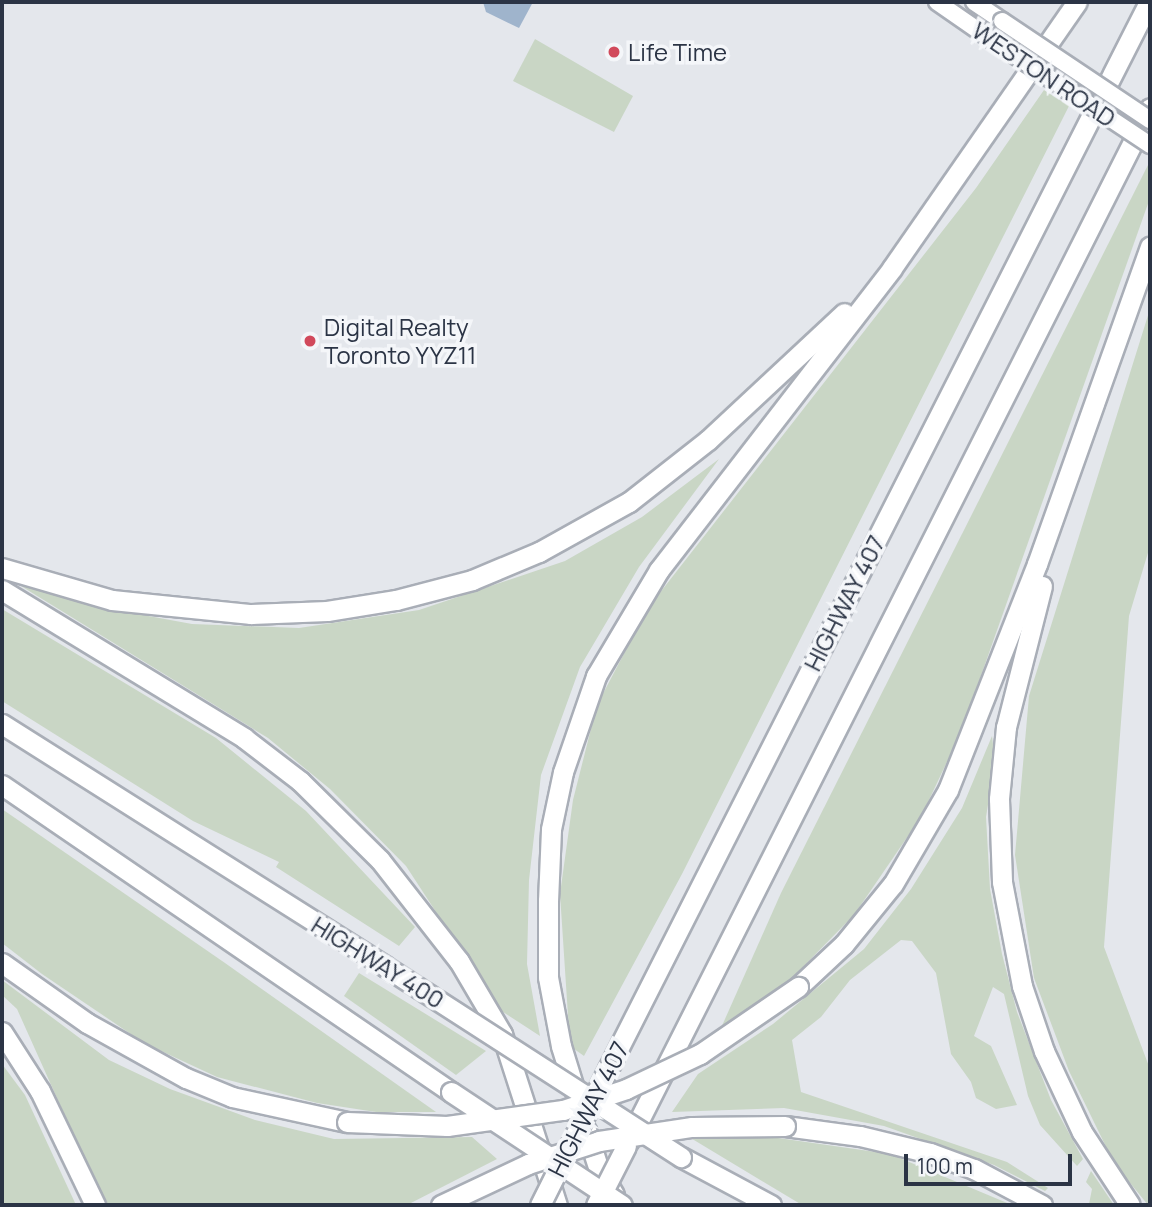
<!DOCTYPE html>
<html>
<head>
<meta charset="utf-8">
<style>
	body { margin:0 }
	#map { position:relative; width:1152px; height:1207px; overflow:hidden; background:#e4e7ec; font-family:Manrope,sans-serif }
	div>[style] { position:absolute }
	.green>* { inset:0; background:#c9d6c5 }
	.water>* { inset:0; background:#9fb4cc }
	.roads { filter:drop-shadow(2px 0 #a9aeb7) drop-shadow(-2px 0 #a9aeb7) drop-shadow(0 2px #a9aeb7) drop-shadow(0 -2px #a9aeb7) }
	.secondary>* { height:16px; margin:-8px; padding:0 8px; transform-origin:8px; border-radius:8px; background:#fff }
	.motorway>* { height:19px; margin:-9.5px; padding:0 9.5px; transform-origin:9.5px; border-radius:9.5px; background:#fff }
	.bridges { filter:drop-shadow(2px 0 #a9aeb7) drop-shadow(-2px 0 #a9aeb7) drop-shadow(0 2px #a9aeb7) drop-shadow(0 -2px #a9aeb7) }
	.secondary-bridge>* { height:16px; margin:-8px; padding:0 8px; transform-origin:8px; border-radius:8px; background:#fff }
	.motorway-bridge>* { height:19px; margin:-9.5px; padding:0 9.5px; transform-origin:9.5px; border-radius:9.5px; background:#fff }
	.dots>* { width:19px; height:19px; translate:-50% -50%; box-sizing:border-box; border:4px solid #f4f6f9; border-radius:50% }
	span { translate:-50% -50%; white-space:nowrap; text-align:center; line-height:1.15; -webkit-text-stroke:7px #f4f6f9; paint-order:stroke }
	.poi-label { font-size:24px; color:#2b3445 }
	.left { translate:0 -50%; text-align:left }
	.street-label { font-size:24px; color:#2b3445 }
	.frame { position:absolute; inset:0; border:4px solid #2b3445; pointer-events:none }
	.scale { position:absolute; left:904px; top:1154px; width:168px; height:32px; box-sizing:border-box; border:4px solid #2b3445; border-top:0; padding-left:9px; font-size:21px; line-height:24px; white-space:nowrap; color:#2b3445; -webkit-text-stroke:5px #f4f6f9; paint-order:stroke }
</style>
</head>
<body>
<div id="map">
	<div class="green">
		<i style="clip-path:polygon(535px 39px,633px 96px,614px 132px,513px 81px)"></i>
		<i style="clip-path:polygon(1044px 90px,1069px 106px,682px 874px,584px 1056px,570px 1046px,560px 894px,573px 800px,597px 705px,648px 608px,976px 188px)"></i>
		<i style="clip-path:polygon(1150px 161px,1150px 198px,961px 732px,921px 817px,854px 915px,790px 980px,721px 1028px,781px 893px)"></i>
		<i style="clip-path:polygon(1150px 309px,1150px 546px,1129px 616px,1104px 947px,1150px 1069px,1148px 1205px,1114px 1163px,1069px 1071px,1034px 978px,1015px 855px,1029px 696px)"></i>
		<i style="clip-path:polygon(719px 459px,639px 567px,580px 667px,541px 775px,529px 880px,527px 964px,540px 1036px,500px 1010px,406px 866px,330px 789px,268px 738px,8px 578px,94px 606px,192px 624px,299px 628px,419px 610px,565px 561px,642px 517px)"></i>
		<i style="clip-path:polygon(2px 609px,216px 738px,306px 811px,415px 927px,399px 946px,276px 867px,279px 862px,193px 821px,2px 701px)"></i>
		<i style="clip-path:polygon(992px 736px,995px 761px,986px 817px,990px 889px,1002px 954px,1017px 1012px,1051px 1100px,1083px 1159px,1077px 1166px,1040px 1125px,1028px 1096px,1004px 994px,993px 987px,974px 1036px,991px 1046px,1017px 1105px,996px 1109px,976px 1098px,971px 1082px,951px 1054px,936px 973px,912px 941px,901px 940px,850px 980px,821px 1017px,792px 1040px,801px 1092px,1007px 1162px,1048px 1188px,1045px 1191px,994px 1165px,884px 1126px,784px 1108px,672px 1112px,698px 1074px,773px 1024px,864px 949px,911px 889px,962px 808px)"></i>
		<i style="clip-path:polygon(2px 809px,225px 963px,436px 1112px,376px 1112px,317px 1103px,217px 1077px,144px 1043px,42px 974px,2px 943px)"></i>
		<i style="clip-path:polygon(359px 973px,486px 1051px,456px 1075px,344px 996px)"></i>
		<i style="clip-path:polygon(2px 980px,109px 1060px,170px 1089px,255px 1120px,334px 1139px,472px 1137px,497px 1159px,407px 1205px,105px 1205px,17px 1009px,2px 995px)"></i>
		<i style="clip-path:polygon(2px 1064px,25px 1095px,76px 1205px,2px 1205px)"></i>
		<i style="clip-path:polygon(773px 1133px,778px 1138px,890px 1154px,1012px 1205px,802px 1205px,684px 1134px)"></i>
		<i style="clip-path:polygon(1091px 1171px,1114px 1205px,1089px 1204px,1092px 1189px,1086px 1182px)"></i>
	</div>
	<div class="water">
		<i style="clip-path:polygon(483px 2px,533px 2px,519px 28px,486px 12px)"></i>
	</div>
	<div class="roads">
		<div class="secondary">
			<i style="left:937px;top:2px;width:67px;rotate:34.6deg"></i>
			<i style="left:974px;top:2px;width:34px;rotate:34deg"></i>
		</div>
		<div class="motorway">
			<i style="left:2px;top:568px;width:115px;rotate:16.2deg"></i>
			<i style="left:112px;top:600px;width:140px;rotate:5.8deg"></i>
			<i style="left:251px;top:614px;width:76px;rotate:-2.3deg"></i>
			<i style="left:327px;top:611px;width:70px;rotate:-9.1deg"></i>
			<i style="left:396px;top:600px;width:79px;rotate:-14.7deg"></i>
			<i style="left:472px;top:580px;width:73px;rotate:-22.7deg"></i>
			<i style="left:539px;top:552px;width:103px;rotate:-29.1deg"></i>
			<i style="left:629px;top:502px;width:100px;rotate:-38.1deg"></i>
			<i style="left:708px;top:440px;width:186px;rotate:-43deg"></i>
			<i style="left:1042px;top:586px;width:146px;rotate:104.3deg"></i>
			<i style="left:1006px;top:727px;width:72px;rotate:95.6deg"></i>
			<i style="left:999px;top:799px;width:83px;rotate:87.9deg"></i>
			<i style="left:1002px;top:882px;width:106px;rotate:79.1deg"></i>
			<i style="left:1022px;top:986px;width:69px;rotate:71.3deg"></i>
			<i style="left:1044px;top:1051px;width:89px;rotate:64.9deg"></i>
			<i style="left:1082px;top:1132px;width:87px;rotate:56.7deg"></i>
			<i style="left:2px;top:590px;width:284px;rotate:31.4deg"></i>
			<i style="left:244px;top:738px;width:71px;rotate:37.5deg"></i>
			<i style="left:300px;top:781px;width:112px;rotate:44.6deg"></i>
			<i style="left:380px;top:860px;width:128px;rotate:52deg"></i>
			<i style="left:459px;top:961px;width:85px;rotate:59.5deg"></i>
			<i style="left:502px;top:1034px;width:180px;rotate:72.2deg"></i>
			<i style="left:2px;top:724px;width:454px;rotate:32.3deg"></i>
			<i style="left:2px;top:785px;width:544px;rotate:34.36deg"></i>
			<i style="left:2px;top:963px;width:104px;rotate:35.2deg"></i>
			<i style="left:87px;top:1023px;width:113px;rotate:29.1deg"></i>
			<i style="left:186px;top:1078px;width:50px;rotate:22.4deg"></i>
			<i style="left:232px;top:1097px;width:118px;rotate:12.3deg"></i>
			<i style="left:798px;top:987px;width:63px;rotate:-43.1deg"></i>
			<i style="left:844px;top:944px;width:77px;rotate:-50.8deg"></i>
			<i style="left:893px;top:884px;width:109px;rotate:-59.7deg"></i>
			<i style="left:948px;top:790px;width:243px;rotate:-68.5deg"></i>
			<i style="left:1037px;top:564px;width:337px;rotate:-70.4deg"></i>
			<i style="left:2px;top:1032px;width:70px;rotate:57.2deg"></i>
			<i style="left:40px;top:1091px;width:127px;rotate:64.2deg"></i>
			<i style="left:608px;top:1069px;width:1196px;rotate:-63.11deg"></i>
			<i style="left:577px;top:1098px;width:54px;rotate:-107.1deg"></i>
			<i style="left:561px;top:1046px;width:70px;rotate:-100.7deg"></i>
			<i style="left:548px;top:977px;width:76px;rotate:-90deg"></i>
			<i style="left:548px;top:901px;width:72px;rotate:-87.6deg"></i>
			<i style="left:551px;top:829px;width:58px;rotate:-78.1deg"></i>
			<i style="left:563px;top:772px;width:102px;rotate:-71deg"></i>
			<i style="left:596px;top:676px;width:123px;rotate:-59.3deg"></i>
			<i style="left:659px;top:570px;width:381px;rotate:-52.3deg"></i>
			<i style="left:892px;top:268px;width:324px;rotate:-55.2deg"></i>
			<i style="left:785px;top:1126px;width:76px;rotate:7.6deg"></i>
			<i style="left:860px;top:1136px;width:72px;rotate:13.7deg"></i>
			<i style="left:930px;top:1153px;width:47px;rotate:20deg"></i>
			<i style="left:974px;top:1169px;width:77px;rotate:27.9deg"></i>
			<i style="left:586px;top:1130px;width:40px;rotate:72deg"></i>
			<i style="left:598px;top:1168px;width:31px;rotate:59deg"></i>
			<i style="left:628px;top:1142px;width:1158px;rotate:-63.21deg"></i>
			<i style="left:681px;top:1157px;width:102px;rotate:28.1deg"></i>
		</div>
	</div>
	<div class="bridges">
		<div class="secondary-bridge">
			<i style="left:1002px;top:21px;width:178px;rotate:33.8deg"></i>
			<i style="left:992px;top:40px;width:190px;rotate:33.6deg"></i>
		</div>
		<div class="motorway-bridge">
			<i style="left:386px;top:967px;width:351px;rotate:32.8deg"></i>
			<i style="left:451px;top:1092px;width:205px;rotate:33.5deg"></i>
			<i style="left:347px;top:1122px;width:100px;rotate:2.3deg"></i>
			<i style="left:447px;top:1126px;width:117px;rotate:-7.9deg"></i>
			<i style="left:563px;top:1110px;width:66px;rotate:-18.4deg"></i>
			<i style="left:626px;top:1089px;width:82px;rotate:-25.3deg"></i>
			<i style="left:700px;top:1054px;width:119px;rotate:-34.4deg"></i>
			<i style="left:441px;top:1205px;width:96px;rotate:-25.2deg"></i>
			<i style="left:528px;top:1164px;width:75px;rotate:-17.9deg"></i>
			<i style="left:599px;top:1141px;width:94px;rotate:-8.6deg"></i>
			<i style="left:692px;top:1127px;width:93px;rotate:-0.6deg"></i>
			<i style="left:540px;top:1205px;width:152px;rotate:-63.4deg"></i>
			<i style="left:596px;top:1205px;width:66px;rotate:-63deg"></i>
		</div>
	</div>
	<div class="dots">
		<i style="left:614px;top:52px;background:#d1495b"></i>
		<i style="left:310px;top:341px;background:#d1495b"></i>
	</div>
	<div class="poi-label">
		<span class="left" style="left:628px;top:52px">Life Time</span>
		<span class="left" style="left:324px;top:341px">Digital Realty<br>Toronto YYZ11</span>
	</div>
	<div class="street-label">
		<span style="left:1044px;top:74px;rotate:34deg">WESTON ROAD</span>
		<span style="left:844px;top:603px;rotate:-63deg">HIGHWAY 407</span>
		<span style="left:378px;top:962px;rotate:32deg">HIGHWAY 400</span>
		<span style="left:588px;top:1109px;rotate:-63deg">HIGHWAY 407</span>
	</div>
	<div class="frame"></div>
	<div class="scale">100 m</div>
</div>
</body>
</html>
